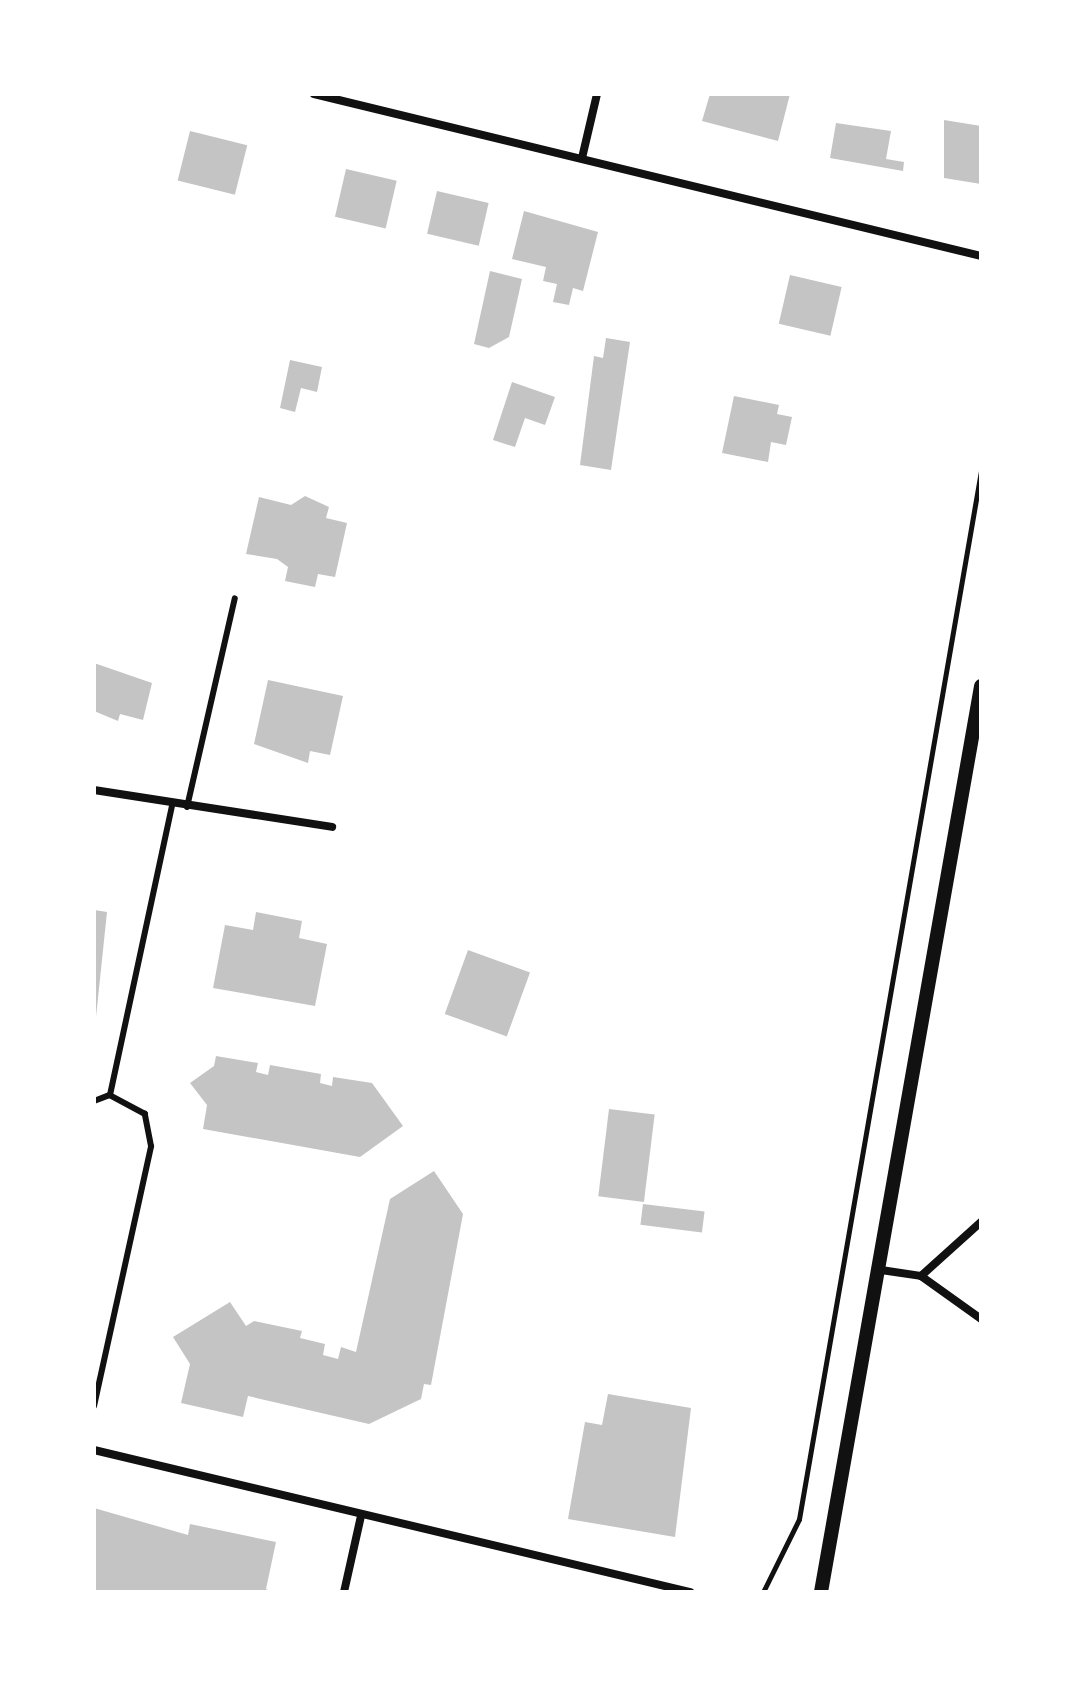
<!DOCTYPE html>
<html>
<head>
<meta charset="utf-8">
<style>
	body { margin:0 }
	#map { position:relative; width:1075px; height:1686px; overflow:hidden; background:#fff; font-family:"Exo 2",sans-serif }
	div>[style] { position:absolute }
	.building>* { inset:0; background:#c4c4c4; transform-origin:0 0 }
	.path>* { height:5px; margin:-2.5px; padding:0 2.5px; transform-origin:2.5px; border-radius:2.5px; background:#111 }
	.service>* { height:6px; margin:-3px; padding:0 3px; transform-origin:3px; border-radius:3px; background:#111 }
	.minor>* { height:8px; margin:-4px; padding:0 4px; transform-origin:4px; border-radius:4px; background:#111 }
	.tertiary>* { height:14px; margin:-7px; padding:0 7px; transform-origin:7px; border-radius:7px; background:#111 }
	span { translate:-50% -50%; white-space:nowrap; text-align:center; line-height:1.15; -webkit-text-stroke:7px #fff; paint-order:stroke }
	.frame { position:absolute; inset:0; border:96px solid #fff; pointer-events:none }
</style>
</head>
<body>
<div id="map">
	<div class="building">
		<i style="clip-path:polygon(710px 94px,790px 94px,778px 141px,702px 121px)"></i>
		<i style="clip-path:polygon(944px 120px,981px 126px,981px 184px,944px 178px)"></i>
		<i style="clip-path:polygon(836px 123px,891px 131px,886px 159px,904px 162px,903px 171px,830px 158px)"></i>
		<i style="left:190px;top:131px;width:59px;height:51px;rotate:14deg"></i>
		<i style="left:346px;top:169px;width:52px;height:49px;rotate:13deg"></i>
		<i style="left:437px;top:191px;width:53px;height:44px;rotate:13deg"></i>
		<i style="clip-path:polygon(524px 211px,598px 232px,583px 291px,573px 288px,569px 305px,553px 302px,557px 284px,543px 281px,546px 267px,512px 259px)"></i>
		<i style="clip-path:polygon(490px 271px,522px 279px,509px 337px,489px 348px,474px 344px)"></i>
		<i style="left:790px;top:275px;width:53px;height:50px;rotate:13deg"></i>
		<i style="clip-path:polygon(606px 338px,630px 342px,611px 470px,580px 465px,594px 356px,603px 358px)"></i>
		<i style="clip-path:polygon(290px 360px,322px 367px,317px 392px,301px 388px,295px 412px,280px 408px)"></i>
		<i style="clip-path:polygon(512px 382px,555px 397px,545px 425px,525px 418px,515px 447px,493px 440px)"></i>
		<i style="clip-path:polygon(734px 396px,779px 405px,777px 414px,792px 417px,786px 445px,771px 442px,768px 462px,722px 453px)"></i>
		<i style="clip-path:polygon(305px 496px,329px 507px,326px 518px,347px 523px,335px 577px,318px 574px,315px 587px,285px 581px,288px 567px,277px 559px,246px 554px,259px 497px,291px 505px)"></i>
		<i style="clip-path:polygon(94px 663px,152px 683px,143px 720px,120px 714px,118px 721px,94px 711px)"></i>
		<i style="clip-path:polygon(268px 680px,343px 696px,330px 755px,310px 751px,308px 763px,254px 744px)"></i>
		<i style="clip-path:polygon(94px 910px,107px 912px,96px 1017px,94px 1017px)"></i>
		<i style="clip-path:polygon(256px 912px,302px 921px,299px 938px,327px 944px,315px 1006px,213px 988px,225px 925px,253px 930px)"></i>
		<i style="left:468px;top:950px;width:66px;height:68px;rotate:20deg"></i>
		<i style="clip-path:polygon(216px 1056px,258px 1063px,256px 1072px,268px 1075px,270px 1065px,321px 1074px,320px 1083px,332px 1086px,333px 1077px,372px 1083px,403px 1126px,360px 1157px,203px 1129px,207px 1105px,190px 1083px,214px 1066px)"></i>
		<i style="left:609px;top:1109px;width:46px;height:88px;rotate:7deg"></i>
		<i style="clip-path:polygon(434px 1171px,463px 1214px,431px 1385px,424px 1384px,421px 1399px,369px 1424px,248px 1396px,243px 1417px,181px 1403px,190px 1364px,173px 1337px,230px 1302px,246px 1326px,254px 1321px,302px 1331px,300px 1338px,325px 1344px,323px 1355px,338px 1359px,341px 1347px,356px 1352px,390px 1199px)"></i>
		<i style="left:643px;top:1204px;width:62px;height:21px;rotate:7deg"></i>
		<i style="clip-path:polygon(608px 1394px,691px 1408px,675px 1537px,568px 1519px,585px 1422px,602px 1425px)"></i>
		<i style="clip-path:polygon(94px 1508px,188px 1535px,190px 1524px,276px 1542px,266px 1589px,272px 1592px,94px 1592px)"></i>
	</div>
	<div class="path">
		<i style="left:763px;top:1592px;width:81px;rotate:-63.7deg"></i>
		<i style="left:799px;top:1519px;width:1064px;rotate:-80.15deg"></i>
	</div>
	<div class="service">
		<i style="left:187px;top:807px;width:214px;rotate:-77.1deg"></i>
		<i style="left:94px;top:1101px;width:17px;rotate:-21deg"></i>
		<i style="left:94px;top:1406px;width:266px;rotate:-77.6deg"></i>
		<i style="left:151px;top:1146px;width:33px;rotate:-101deg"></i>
		<i style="left:145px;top:1114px;width:40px;rotate:-152deg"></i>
		<i style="left:110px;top:1095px;width:297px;rotate:-77.9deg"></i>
	</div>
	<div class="minor">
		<i style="left:314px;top:94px;width:686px;rotate:13.65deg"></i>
		<i style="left:582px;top:158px;width:66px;rotate:-76.8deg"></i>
		<i style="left:94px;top:790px;width:241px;rotate:8.8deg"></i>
		<i style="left:881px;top:1270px;width:40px;rotate:8.5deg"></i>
		<i style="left:921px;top:1276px;width:81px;rotate:-42deg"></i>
		<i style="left:921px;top:1276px;width:74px;rotate:35.6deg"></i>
		<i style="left:94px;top:1450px;width:613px;rotate:13.4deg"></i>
		<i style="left:344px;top:1592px;width:78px;rotate:-77.4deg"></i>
	</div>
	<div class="tertiary">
		<i style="left:821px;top:1592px;width:920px;rotate:-79.98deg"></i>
	</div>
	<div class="frame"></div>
</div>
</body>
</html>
